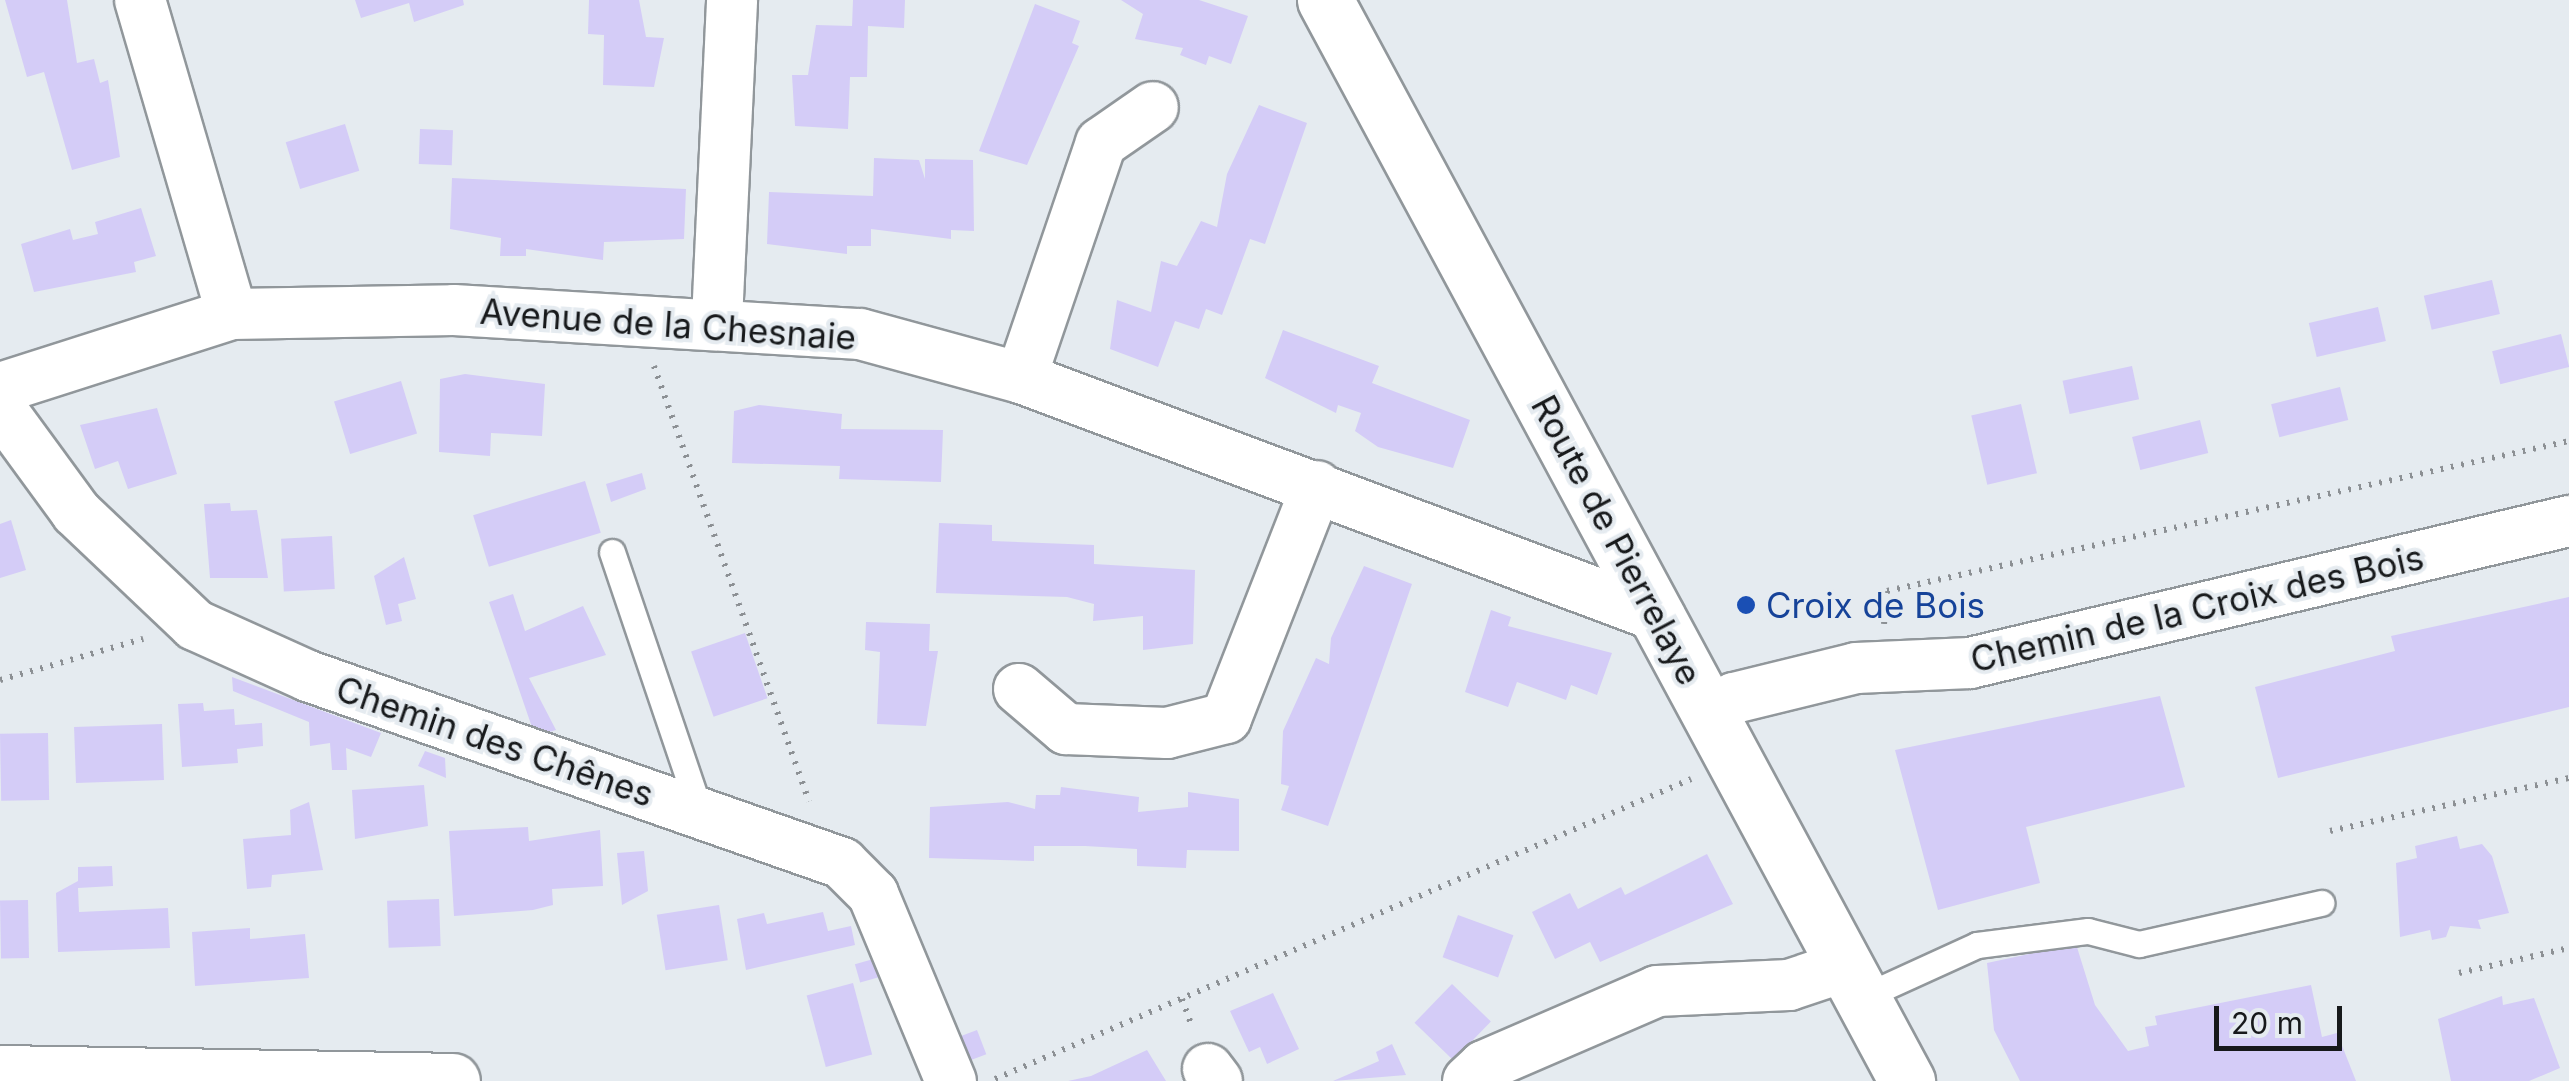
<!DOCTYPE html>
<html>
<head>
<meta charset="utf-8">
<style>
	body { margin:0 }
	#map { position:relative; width:2569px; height:1081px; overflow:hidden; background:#e5ebf0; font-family:Inter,sans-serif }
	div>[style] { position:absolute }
	.building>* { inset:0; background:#d4ccf7; transform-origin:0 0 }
	.path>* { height:6px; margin-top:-3px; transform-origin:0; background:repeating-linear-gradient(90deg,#8c9094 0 2.5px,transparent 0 10.5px) }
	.roads { filter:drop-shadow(2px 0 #91979b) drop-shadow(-2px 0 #91979b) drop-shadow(0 2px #91979b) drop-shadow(0 -2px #91979b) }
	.service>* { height:25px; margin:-12.5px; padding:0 12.5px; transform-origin:12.5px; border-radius:12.5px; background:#fff }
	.minor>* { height:50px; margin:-25px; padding:0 25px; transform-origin:25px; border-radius:25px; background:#fff }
	.tertiary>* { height:55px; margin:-27.5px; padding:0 27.5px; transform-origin:27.5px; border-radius:27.5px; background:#fff }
	.secondary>* { height:55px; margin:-27.5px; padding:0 27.5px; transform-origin:27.5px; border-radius:27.5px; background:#fff }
	.dots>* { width:28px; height:28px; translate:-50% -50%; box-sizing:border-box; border:5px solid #e5ebf0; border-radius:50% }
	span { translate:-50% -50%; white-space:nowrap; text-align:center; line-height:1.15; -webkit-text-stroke:8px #e5ebf0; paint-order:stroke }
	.street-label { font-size:35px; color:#17191b }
	.transit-label { font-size:35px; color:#164399 }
	.left { translate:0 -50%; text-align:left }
	.scale { position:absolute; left:2214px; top:1006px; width:128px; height:45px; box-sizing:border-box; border:5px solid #17191b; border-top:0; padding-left:12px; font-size:30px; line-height:35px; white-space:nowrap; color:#17191b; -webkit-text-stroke:8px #e5ebf0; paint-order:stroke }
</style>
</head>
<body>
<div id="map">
	<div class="building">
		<i style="clip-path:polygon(5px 0,67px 0,77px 63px,94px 59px,100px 83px,108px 80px,120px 157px,72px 170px,44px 72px,27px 77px)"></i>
		<i style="clip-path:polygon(355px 0,463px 0,464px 5px,414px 22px,409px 3px,361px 18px)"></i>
		<i style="clip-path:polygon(589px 0,639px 0,646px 37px,664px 38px,654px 87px,603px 85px,604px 35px,588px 34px)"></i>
		<i style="clip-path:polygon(853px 0,905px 0,904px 28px,868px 26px,867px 77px,850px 77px,848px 129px,795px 126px,792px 75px,808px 75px,816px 25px,852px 26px)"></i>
		<i style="clip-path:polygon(1121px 0,1199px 0,1248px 16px,1231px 64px,1209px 56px,1206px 65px,1180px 55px,1183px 48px,1135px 39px,1143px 14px)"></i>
		<i style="clip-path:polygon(1035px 4px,1080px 21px,1072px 43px,1079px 46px,1027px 165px,979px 151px)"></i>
		<i style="clip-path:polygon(1259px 105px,1307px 123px,1265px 244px,1250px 239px,1222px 315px,1206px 309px,1199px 329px,1175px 321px,1158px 367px,1110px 349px,1117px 300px,1151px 312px,1161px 261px,1177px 266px,1201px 221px,1217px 227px,1227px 174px)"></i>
		<i style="left:345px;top:124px;width:49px;height:62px;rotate:73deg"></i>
		<i style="left:420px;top:129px;width:33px;height:35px;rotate:2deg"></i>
		<i style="clip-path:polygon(874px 158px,919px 160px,925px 179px,925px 159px,973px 160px,974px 231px,951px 230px,951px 239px,871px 229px,871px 246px,847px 246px,847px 254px,767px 244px,769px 192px,873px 196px)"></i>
		<i style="clip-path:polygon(452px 178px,686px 189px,684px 239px,604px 242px,603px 260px,526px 249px,526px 256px,500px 256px,501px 238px,450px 229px)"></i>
		<i style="clip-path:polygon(141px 208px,156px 256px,134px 262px,136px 272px,34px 292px,21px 244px,70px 229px,73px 240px,98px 234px,95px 222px)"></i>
		<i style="left:2492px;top:280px;width:35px;height:70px;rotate:77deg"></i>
		<i style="left:2378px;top:307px;width:35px;height:71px;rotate:77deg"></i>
		<i style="clip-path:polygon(1283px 330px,1379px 366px,1372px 383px,1470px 420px,1453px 468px,1378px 447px,1355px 431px,1361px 413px,1338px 405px,1336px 413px,1265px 378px)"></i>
		<i style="left:2561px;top:334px;width:34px;height:71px;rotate:76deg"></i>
		<i style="left:2132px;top:366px;width:34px;height:71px;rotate:78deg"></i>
		<i style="clip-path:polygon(465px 374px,545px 384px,542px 436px,491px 433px,490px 456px,439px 452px,440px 379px)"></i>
		<i style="left:401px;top:381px;width:55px;height:70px;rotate:73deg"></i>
		<i style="left:2340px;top:387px;width:34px;height:71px;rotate:76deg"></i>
		<i style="left:2021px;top:404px;width:71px;height:51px;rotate:77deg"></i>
		<i style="clip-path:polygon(759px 405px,842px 414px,841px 429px,943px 430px,941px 482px,839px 479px,840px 466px,732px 463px,734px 411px)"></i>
		<i style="clip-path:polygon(157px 408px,177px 474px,128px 489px,118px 461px,95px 469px,80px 425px)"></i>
		<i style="left:2200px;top:420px;width:34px;height:70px;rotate:76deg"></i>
		<i style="clip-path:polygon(642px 473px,646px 489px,611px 502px,606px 484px)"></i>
		<i style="left:585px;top:481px;width:54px;height:117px;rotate:73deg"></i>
		<i style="clip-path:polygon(230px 503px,231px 511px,257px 510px,268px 578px,210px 578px,204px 504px)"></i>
		<i style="clip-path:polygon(11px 520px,26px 570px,0 578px,0 524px)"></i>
		<i style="clip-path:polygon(939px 523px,992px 525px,992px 541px,1094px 545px,1094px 564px,1195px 570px,1193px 644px,1143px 650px,1143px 616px,1093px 621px,1094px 604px,1067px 597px,936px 593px)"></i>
		<i style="left:332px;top:536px;width:53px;height:51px;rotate:87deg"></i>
		<i style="clip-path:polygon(404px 557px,416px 599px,398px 604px,402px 621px,386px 625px,374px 576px)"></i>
		<i style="clip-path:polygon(1364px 566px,1412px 584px,1328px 826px,1281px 810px,1289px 786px,1281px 784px,1283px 731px,1316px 658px,1329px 664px,1331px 638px)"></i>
		<i style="clip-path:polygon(513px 594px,525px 631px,583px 606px,606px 655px,529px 678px,556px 730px,535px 736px,489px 602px)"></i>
		<i style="clip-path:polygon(2569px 597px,2569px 707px,2278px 778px,2255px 687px,2395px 651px,2391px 636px)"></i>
		<i style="clip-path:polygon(1491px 610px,1511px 617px,1508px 626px,1612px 653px,1597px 695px,1571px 685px,1566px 700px,1517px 682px,1508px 707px,1465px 692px)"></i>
		<i style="clip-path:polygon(866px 622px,930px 624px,929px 651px,938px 651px,926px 726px,877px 724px,880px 652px,865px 650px)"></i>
		<i style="left:745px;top:633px;width:69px;height:57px;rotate:71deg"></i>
		<i style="clip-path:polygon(232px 677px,381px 733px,371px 757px,346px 748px,347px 770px,332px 770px,330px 743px,310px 746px,309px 722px,233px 691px)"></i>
		<i style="clip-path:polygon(2160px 696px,2185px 787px,2026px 827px,2040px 883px,1938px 910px,1895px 750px)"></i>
		<i style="clip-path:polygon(203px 703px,204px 711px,234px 709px,235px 725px,262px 723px,263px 746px,237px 749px,238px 763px,182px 767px,178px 704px)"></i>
		<i style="left:162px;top:724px;width:56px;height:88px;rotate:88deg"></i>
		<i style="left:48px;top:733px;width:67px;height:48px;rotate:89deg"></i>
		<i style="clip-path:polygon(425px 751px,445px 758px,446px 778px,418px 766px)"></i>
		<i style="clip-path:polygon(424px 785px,428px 826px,355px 839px,352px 790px)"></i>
		<i style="clip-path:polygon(1061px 787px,1139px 797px,1138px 812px,1188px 807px,1188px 792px,1239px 799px,1239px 851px,1187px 850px,1186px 868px,1137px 866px,1137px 849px,1085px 846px,1034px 846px,1034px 861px,929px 858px,930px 807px,1008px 802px,1035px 809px,1036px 795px,1060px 795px)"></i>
		<i style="clip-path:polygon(309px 802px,323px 870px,272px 875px,271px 887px,247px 889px,243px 839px,291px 835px,290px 810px)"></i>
		<i style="clip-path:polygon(528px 827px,529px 841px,600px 830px,603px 886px,552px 889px,553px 905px,533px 910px,454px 916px,449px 831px)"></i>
		<i style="clip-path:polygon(2457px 836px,2460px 849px,2482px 844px,2492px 856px,2509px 913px,2478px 920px,2481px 929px,2450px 926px,2446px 937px,2432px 940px,2430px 930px,2400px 937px,2396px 863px,2417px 858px,2415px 846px)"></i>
		<i style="clip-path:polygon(644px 851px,648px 891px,622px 905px,617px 853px)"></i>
		<i style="clip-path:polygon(1707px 854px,1733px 904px,1600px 962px,1590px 942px,1555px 959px,1532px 912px,1570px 893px,1578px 909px,1621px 887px,1625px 895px)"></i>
		<i style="clip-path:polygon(112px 866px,113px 886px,78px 888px,79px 912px,168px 908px,170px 948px,58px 952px,56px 893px,78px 881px,78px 867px)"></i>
		<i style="left:439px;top:899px;width:47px;height:52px;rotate:88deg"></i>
		<i style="left:28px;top:900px;width:58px;height:28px;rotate:89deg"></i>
		<i style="left:719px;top:905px;width:56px;height:63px;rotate:81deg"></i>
		<i style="clip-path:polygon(823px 912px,828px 931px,851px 926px,855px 945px,746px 970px,737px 919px,764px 913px,767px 924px)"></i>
		<i style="left:1458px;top:915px;width:59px;height:45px;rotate:20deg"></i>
		<i style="clip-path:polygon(250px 928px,250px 939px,305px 934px,309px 978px,195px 986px,192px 932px)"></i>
		<i style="clip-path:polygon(2076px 944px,2095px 1005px,2128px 1051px,2149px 1046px,2145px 1027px,2157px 1025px,2155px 1016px,2311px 985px,2322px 1037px,2337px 1033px,2356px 1081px,2020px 1081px,1994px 1030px,1987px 963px)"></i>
		<i style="left:877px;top:958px;width:19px;height:23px;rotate:74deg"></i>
		<i style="left:853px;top:983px;width:74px;height:48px;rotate:75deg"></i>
		<i style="left:1452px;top:984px;width:54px;height:54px;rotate:44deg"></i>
		<i style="clip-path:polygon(1273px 993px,1299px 1049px,1267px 1064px,1260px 1047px,1249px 1052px,1230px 1011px)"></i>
		<i style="clip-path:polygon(2502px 996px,2503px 1005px,2534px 998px,2560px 1068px,2529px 1081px,2451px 1081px,2438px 1019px)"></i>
		<i style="left:977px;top:1030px;width:26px;height:17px;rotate:69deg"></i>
		<i style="clip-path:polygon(1392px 1044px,1406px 1075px,1333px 1081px,1379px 1061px,1376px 1052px)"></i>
		<i style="clip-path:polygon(1147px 1050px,1166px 1081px,1068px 1081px,1091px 1076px)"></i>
	</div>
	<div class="path">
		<i style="left:654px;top:366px;width:462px;rotate:70.4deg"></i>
		<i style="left:1884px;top:624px;width:33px;rotate:-85deg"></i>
		<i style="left:1887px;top:591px;width:698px;rotate:-12.4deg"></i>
		<i style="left:0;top:680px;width:149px;rotate:-16deg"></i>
		<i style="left:2330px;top:831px;width:245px;rotate:-12.5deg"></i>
		<i style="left:2459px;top:973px;width:113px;rotate:-12.8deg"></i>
		<i style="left:1182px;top:999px;width:29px;rotate:70deg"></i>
		<i style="left:995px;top:1079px;width:758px;rotate:-23.32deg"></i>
	</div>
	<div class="roads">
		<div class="service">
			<i style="left:612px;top:552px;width:274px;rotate:71.3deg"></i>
			<i style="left:1863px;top:997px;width:125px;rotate:-24.5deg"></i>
			<i style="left:1977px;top:945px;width:112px;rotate:-7.2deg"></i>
			<i style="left:2088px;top:931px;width:53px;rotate:14.3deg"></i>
			<i style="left:2139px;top:944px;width:187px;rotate:-12.7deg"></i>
		</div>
		<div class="minor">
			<i style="left:140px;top:0;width:327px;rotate:73.7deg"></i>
			<i style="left:717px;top:320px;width:320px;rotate:-87.3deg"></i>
			<i style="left:1021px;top:378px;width:248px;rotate:-71.2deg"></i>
			<i style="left:1101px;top:143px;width:63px;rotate:-34.7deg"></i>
			<i style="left:0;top:388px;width:244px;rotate:-17.7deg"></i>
			<i style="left:232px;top:314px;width:222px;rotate:-1deg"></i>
			<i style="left:454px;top:310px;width:407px;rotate:3.4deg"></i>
			<i style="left:860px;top:334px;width:167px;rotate:15.3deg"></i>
			<i style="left:1021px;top:378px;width:682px;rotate:20.51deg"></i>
			<i style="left:0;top:408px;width:129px;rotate:53.8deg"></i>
			<i style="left:76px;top:512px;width:164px;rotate:43.5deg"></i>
			<i style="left:195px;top:625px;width:124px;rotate:24.3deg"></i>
			<i style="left:308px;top:676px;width:566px;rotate:19.3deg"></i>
			<i style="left:842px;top:863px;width:44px;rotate:45deg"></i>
			<i style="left:873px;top:894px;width:203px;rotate:67.4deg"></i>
			<i style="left:1019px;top:689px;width:62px;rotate:40.4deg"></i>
			<i style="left:1066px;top:729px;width:101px;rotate:2.3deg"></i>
			<i style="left:1167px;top:733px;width:61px;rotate:-14.3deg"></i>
			<i style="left:1226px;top:718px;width:249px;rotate:-68.6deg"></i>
			<i style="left:1711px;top:714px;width:28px;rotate:-35deg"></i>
			<i style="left:1734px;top:698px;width:126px;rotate:-13.8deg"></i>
			<i style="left:1856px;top:668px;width:114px;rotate:-2.5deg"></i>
			<i style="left:1970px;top:663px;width:616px;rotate:-13.34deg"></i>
			<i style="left:1208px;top:1069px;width:15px;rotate:53deg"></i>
			<i style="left:1468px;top:1081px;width:22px;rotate:-43deg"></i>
			<i style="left:1484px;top:1066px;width:189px;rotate:-23.4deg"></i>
			<i style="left:1657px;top:991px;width:132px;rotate:-2.6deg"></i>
			<i style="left:1789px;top:985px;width:60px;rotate:-18.4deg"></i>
		</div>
		<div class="tertiary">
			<i style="left:1325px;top:0;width:1228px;rotate:61.7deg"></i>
		</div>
		<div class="secondary">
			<i style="left:0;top:1073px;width:452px;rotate:1deg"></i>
		</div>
	</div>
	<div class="dots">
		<i style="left:1746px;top:605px;background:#1a4fb4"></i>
	</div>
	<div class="street-label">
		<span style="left:668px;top:324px;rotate:4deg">Avenue de la Chesnaie</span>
		<span style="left:1617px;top:540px;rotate:62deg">Route de Pierrelaye</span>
		<span style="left:2197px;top:608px;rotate:-13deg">Chemin de la Croix des Bois</span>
		<span style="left:495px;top:741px;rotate:19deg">Chemin des Chênes</span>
	</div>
	<div class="transit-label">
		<span class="left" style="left:1766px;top:605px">Croix de Bois</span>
	</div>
	<div class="scale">20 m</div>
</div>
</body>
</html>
